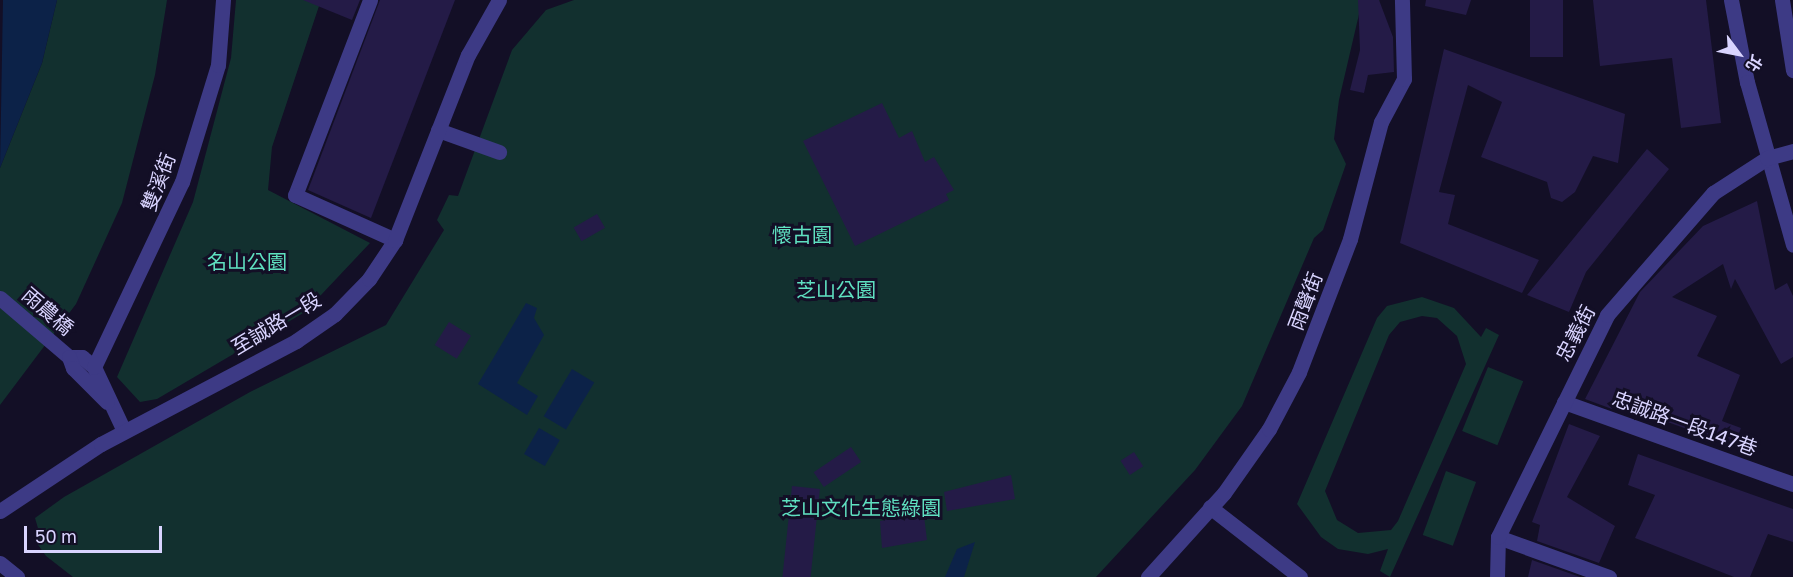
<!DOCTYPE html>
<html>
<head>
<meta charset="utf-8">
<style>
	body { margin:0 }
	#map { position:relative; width:1793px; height:577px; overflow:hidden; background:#130f26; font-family:"Golos Text","Noto Sans TC",sans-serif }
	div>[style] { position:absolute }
	.green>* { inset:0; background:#12302f; transform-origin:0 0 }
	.water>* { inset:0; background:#0c2248; transform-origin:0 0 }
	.building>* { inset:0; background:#241b47; transform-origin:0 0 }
	.minor>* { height:15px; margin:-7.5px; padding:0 7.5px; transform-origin:7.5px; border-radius:7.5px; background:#3d3a85 }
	span { translate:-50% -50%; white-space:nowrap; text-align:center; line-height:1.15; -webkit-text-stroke:6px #130f26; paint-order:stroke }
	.street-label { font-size:20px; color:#d9d4ff }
	.park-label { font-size:20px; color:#5fe0c0 }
	.north { position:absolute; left:1709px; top:24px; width:60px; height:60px; -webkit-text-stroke:4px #130f26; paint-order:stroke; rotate:122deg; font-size:16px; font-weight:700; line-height:24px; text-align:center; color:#d9d4ff }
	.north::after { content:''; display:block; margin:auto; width:21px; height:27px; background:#d9d4ff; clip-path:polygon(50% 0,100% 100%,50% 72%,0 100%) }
	.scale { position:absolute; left:24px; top:526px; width:138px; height:27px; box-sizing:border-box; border:3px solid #d9d4ff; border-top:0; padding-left:8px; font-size:18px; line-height:21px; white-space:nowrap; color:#d9d4ff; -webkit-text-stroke:4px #130f26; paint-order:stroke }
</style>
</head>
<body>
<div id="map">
	<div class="green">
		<i style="clip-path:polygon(57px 0,167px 0,155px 75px,122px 203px,76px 304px,0 405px,0 168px,42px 63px)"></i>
		<i style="clip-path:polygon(236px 0,321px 0,272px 147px,268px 190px,370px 243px,305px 312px,157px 399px,140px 402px,117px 377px,193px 202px,231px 58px)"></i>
		<i style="clip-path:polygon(574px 0,1380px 0,1360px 10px,1339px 100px,1334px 139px,1346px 164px,1323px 230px,1314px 238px,1242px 406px,1195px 470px,1096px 577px,73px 577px,46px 556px,36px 542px,40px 535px,35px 518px,64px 497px,250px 392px,386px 325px,444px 230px,437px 220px,449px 195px,458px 196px,512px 50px,546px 10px)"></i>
		<i style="clip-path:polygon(evenodd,1422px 297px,1454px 308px,1481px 337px,1486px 328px,1499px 335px,1390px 577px,1380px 571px,1388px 549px,1368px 554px,1338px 549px,1321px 537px,1297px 504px,1377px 318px,1387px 306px,1422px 297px,1422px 316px,1437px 318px,1457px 336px,1466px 364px,1398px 521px,1391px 530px,1358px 533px,1337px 520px,1325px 491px,1389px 335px,1400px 322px,1422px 316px)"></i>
		<i style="left:1488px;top:367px;width:38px;height:69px;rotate:22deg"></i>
		<i style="left:1446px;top:471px;width:32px;height:68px;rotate:20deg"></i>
	</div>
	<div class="water">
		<i style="clip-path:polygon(3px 0,57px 0,42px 63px,0 168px)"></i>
		<i style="clip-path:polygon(526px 303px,537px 308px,534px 318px,544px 335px,517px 383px,538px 396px,527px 415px,478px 384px)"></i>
		<i style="left:572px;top:369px;width:26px;height:55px;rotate:31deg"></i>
		<i style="left:539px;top:428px;width:24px;height:30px;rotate:30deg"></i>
		<i style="clip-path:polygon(975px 542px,964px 577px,945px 577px,957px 549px)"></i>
	</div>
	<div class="building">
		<i style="clip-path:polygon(303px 0,360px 0,352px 20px)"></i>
		<i style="clip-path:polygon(380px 0,455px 0,371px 218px,308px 190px)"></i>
		<i style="clip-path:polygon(1358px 0,1379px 0,1393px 37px,1394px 72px,1368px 75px,1364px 93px,1350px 90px,1360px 50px)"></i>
		<i style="clip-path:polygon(1426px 0,1471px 0,1466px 15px,1425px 6px)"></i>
		<i style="left:1530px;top:0;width:33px;height:57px"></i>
		<i style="clip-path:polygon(1593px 0,1706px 0,1721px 123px,1681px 128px,1672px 58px,1600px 66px)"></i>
		<i style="clip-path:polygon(1444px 49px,1625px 114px,1618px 163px,1593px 156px,1575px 192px,1562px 202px,1551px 198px,1547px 182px,1481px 157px,1502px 102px,1468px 85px,1439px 192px,1455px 195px,1448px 224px,1539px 260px,1522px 293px,1400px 243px)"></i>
		<i style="clip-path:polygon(882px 103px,899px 138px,912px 131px,925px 162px,934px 157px,954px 190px,946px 194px,949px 200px,855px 246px,803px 141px)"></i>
		<i style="clip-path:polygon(1647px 149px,1669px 169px,1586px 272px,1569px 312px,1527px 295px)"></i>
		<i style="clip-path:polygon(1757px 201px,1775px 290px,1787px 283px,1793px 296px,1793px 357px,1781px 364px,1735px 279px,1731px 289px,1723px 264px,1672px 297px,1717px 316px,1697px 356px,1740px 375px,1722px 421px,1741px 428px,1734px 446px,1615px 403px,1612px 409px,1585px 399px,1640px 292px,1703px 226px)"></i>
		<i style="left:597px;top:214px;width:16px;height:27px;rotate:60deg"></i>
		<i style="left:449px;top:322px;width:26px;height:27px;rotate:32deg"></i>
		<i style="clip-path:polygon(1569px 424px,1600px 436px,1567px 497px,1615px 526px,1599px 563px,1537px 541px,1540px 525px,1532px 522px)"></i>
		<i style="left:851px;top:447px;width:18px;height:45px;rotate:56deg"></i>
		<i style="left:1134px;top:452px;width:17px;height:16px;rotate:57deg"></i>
		<i style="clip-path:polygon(1638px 454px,1793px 509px,1793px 542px,1768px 534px,1750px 577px,1734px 577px,1635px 538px,1655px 495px,1628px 485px)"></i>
		<i style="clip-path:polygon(1011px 475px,1015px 499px,947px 511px,944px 492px)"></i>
		<i style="left:792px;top:486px;width:28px;height:92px;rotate:6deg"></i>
		<i style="clip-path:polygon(917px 514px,924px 516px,927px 540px,882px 548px,880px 521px)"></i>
		<i style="clip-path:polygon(1532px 560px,1580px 577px,1528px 577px)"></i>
	</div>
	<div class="minor">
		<i style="left:370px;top:0;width:209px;rotate:111deg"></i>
		<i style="left:295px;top:195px;width:110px;rotate:24.2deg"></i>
		<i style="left:1731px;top:0;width:84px;rotate:79deg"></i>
		<i style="left:1747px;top:82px;width:169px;rotate:74.2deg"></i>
		<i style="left:1782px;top:0;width:71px;rotate:81.1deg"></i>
		<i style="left:438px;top:130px;width:65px;rotate:19.8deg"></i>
		<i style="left:0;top:298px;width:91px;rotate:40.5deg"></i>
		<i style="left:69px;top:357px;width:13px"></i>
		<i style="left:82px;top:357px;width:16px;rotate:40deg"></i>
		<i style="left:94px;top:367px;width:71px;rotate:64.9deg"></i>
		<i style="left:69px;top:357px;width:12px;rotate:70deg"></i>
		<i style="left:73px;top:368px;width:48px;rotate:45deg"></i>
		<i style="left:94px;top:367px;width:205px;rotate:-64.6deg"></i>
		<i style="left:182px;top:182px;width:122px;rotate:-72.9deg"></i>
		<i style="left:218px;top:65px;width:65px;rotate:-85.6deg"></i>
		<i style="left:1564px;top:402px;width:243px;rotate:19.7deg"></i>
		<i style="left:1210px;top:507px;width:114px;rotate:37.9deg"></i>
		<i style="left:0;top:511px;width:121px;rotate:-33.6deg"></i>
		<i style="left:101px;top:444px;width:221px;rotate:-27.8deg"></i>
		<i style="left:296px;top:341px;width:47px;rotate:-34.7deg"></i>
		<i style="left:335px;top:314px;width:49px;rotate:-45.8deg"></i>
		<i style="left:369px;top:279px;width:47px;rotate:-56.3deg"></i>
		<i style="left:395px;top:240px;width:199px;rotate:-68.5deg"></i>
		<i style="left:468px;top:55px;width:63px;rotate:-60.6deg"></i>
		<i style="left:1498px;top:537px;width:118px;rotate:19.8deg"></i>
		<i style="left:0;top:563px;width:22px;rotate:39deg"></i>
		<i style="left:1148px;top:577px;width:113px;rotate:-47.9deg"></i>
		<i style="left:1224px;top:493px;width:78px;rotate:-54.9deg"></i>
		<i style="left:1269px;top:429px;width:64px;rotate:-62.2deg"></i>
		<i style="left:1299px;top:372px;width:142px;rotate:-69deg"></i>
		<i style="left:1350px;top:239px;width:121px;rotate:-75.2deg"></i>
		<i style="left:1381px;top:122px;width:49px;rotate:-61.9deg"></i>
		<i style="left:1404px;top:79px;width:79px;rotate:-91.5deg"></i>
		<i style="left:1497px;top:577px;width:40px;rotate:-88.6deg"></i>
		<i style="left:1498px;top:537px;width:247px;rotate:-63.8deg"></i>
		<i style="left:1607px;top:315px;width:162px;rotate:-49deg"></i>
		<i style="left:1713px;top:193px;width:64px;rotate:-32.9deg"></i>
		<i style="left:1767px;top:158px;width:27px;rotate:-15deg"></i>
	</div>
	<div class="street-label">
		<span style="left:158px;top:182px;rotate:-69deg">雙溪街</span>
		<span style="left:1305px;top:301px;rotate:-69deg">雨聲街</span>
		<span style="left:48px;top:311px;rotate:41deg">雨農橋</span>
		<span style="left:276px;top:323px;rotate:-31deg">至誠路一段</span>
		<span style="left:1575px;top:333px;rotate:-62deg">忠義街</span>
		<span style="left:1685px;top:423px;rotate:20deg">忠誠路一段147巷</span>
	</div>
	<div class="park-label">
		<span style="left:802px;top:234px">懷古園</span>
		<span style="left:247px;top:261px">名山公園</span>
		<span style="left:836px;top:289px">芝山公園</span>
		<span style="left:861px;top:507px">芝山文化生態綠園</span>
	</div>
	<div class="north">北</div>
	<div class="scale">50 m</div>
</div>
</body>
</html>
